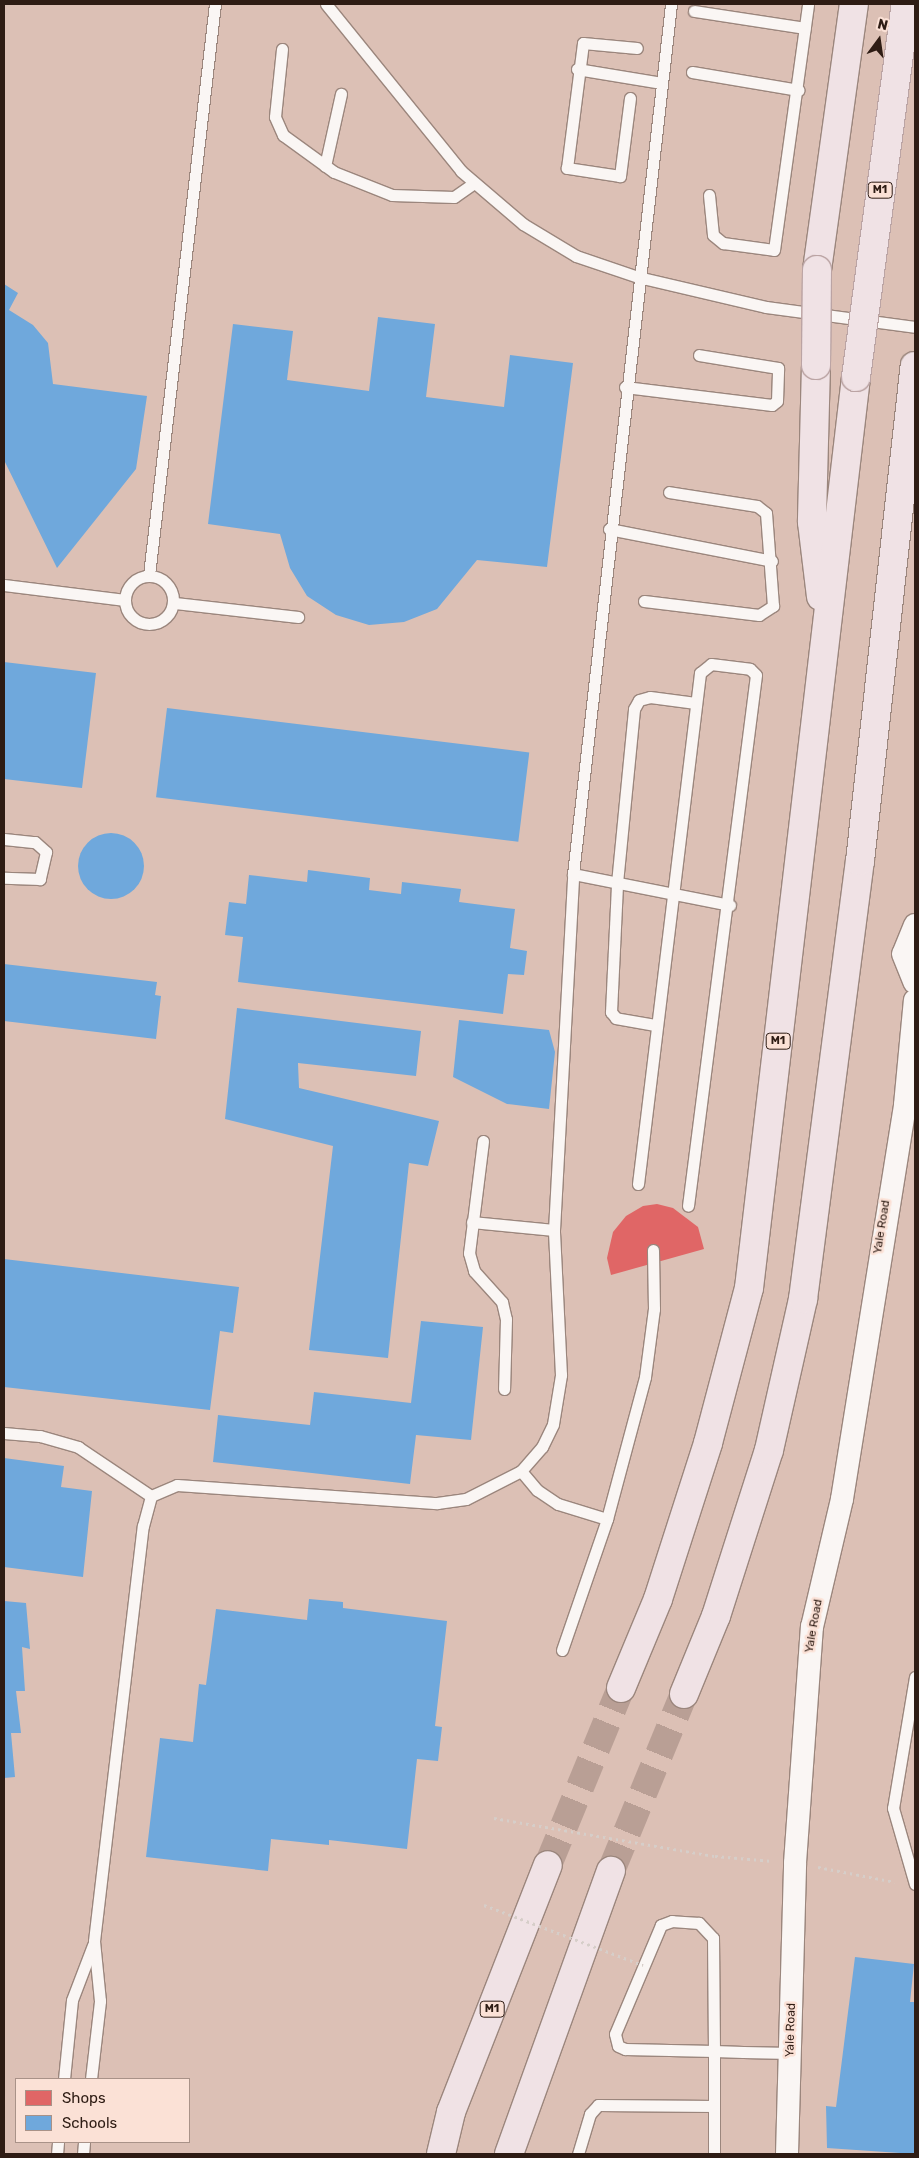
<!DOCTYPE html>
<html>
<head>
<meta charset="utf-8">
<style>
	body { margin:0 }
	#map { position:relative; width:919px; height:2158px; overflow:hidden; background:#dcc0b5; font-family:Rubik,sans-serif }
	div>[style] { position:absolute }
	.shops>* { inset:0; background:#e06666 }
	.schools>* { inset:0; background:#6fa8dc; transform-origin:0 0 }
	.round { border-radius:50% }
	.highway-tunnel>* { height:28px; margin-top:-14px; transform-origin:0; background:repeating-linear-gradient(90deg,#b99f95 0 28px,transparent 0 42px) }
	.path>* { height:3px; margin-top:-1.5px; transform-origin:0; background:repeating-linear-gradient(90deg,#d6cec9 0 2.5px,transparent 0 6.5px) }
	.roads { filter:drop-shadow(1px 0 #9b867d) drop-shadow(-1px 0 #9b867d) drop-shadow(0 1px #9b867d) drop-shadow(0 -1px #9b867d) }
	.lane>* { height:11px; margin:-5.5px; padding:0 5.5px; transform-origin:5.5px; border-radius:5.5px; background:#faf6f4 }
	.lane>.ring { margin:-5.5px; padding:0; box-sizing:content-box; background:none; border:11px solid #faf6f4; border-radius:50% }
	.street>* { height:22px; margin:-11px; padding:0 11px; transform-origin:11px; border-radius:11px; background:#faf6f4 }
	.highway>* { height:28px; margin:-14px; padding:0 14px; transform-origin:14px; border-radius:14px; background:#f0e2e5 }
	.path-bridge>* { height:3px; margin-top:-1.5px; transform-origin:0; background:repeating-linear-gradient(90deg,#d6cec9 0 2.5px,transparent 0 6.5px) }
	.bridges { filter:drop-shadow(1px 0 #bba4a4) drop-shadow(-1px 0 #bba4a4) drop-shadow(0 1px #bba4a4) drop-shadow(0 -1px #bba4a4) }
	.highway-bridge>* { height:28px; margin:-14px; padding:0 14px; transform-origin:14px; border-radius:14px; background:#f0e2e5 }
	span { translate:-50% -50%; white-space:nowrap; text-align:center; line-height:1.15; -webkit-text-stroke:5px #fbe1d6; paint-order:stroke }
	.shield-label span { padding:1px 4px; background:#fbe1d6; border:1px solid; border-radius:4px; -webkit-text-stroke-width:0 }
	.shield-label { font-size:11px; color:#2e1c14; font-weight:700 }
	.street-label { font-size:12px; color:#2e1c14 }
	.frame { position:absolute; inset:0; border:5px solid #2e1c14; pointer-events:none }
	.legend { position:absolute; left:15px; top:2078px; width:175px; height:65px; box-sizing:border-box; background:#fbe1d6; border:1px solid #a99288; margin:0; padding:6px 9px; list-style:none; font-size:15px; color:#2e1c14 }
	.legend li { display:flex; align-items:center; gap:10px; height:25px }
	.legend b { width:25px; border:1px solid #a99288 }
	.north { position:absolute; left:854px; top:15px; width:50px; height:50px; -webkit-text-stroke:4px #fbe1d6; paint-order:stroke; rotate:14deg; font-size:14px; font-weight:700; line-height:20px; text-align:center; color:#2e1c14 }
	.north::after { content:''; display:block; margin:auto; width:18px; height:22px; background:#2e1c14; clip-path:polygon(50% 0,100% 100%,50% 72%,0 100%) }
</style>
</head>
<body>
<div id="map">
	<div class="shops">
		<i style="clip-path:polygon(657px 1204px,673px 1208px,698px 1227px,704px 1249px,611px 1275px,607px 1258px,613px 1232px,626px 1216px,643px 1206px)"></i>
	</div>
	<div class="schools">
		<i style="clip-path:polygon(4px 284px,18px 293px,9px 310px,33px 325px,48px 343px,53px 384px,147px 396px,136px 469px,57px 568px,4px 460px)"></i>
		<i style="clip-path:polygon(378px 317px,435px 324px,426px 397px,504px 407px,510px 355px,573px 363px,547px 567px,477px 560px,437px 609px,404px 622px,369px 625px,336px 615px,307px 596px,290px 568px,280px 534px,208px 524px,233px 324px,293px 331px,287px 380px,369px 391px)"></i>
		<i style="clip-path:polygon(4px 662px,96px 673px,82px 788px,4px 779px)"></i>
		<i style="left:167px;top:708px;width:365px;height:90px;rotate:7deg"></i>
		<i class="round" style="left:78px;top:833px;width:66px;height:66px"></i>
		<i style="clip-path:polygon(308px 870px,370px 878px,369px 890px,401px 894px,402px 882px,461px 889px,459px 902px,515px 909px,510px 948px,527px 951px,524px 975px,508px 974px,503px 1014px,238px 982px,243px 937px,225px 935px,229px 902px,246px 904px,249px 875px,307px 882px)"></i>
		<i style="clip-path:polygon(4px 964px,157px 982px,155px 995px,161px 996px,156px 1039px,4px 1021px)"></i>
		<i style="clip-path:polygon(237px 1008px,421px 1031px,416px 1076px,298px 1063px,299px 1088px,439px 1121px,428px 1166px,409px 1163px,388px 1358px,309px 1350px,333px 1146px,225px 1119px)"></i>
		<i style="clip-path:polygon(459px 1020px,549px 1030px,555px 1052px,549px 1109px,507px 1104px,453px 1077px)"></i>
		<i style="clip-path:polygon(4px 1259px,239px 1287px,233px 1333px,220px 1331px,210px 1410px,4px 1387px)"></i>
		<i style="clip-path:polygon(421px 1321px,483px 1327px,471px 1440px,416px 1435px,410px 1484px,213px 1462px,218px 1415px,310px 1425px,314px 1392px,411px 1403px)"></i>
		<i style="clip-path:polygon(4px 1458px,64px 1466px,61px 1487px,92px 1491px,83px 1577px,4px 1567px)"></i>
		<i style="clip-path:polygon(309px 1599px,343px 1602px,343px 1608px,447px 1621px,435px 1726px,442px 1727px,438px 1761px,417px 1759px,407px 1849px,329px 1840px,329px 1845px,271px 1839px,268px 1871px,146px 1857px,160px 1738px,193px 1742px,199px 1684px,206px 1685px,216px 1609px,307px 1620px)"></i>
		<i style="clip-path:polygon(4px 1601px,26px 1603px,30px 1649px,22px 1647px,25px 1691px,16px 1691px,21px 1733px,11px 1733px,15px 1777px,4px 1778px)"></i>
		<i style="clip-path:polygon(855px 1957px,914px 1964px,910px 2002px,915px 2002px,915px 2154px,827px 2148px,826px 2106px,836px 2107px)"></i>
	</div>
	<div class="highway-tunnel">
		<i style="left:548px;top:1865px;width:191px;rotate:-67.6deg"></i>
		<i style="left:611px;top:1871px;width:191px;rotate:-67.6deg"></i>
	</div>
	<div class="path">
		<i style="left:494px;top:1818px;width:224px;rotate:9.8deg"></i>
		<i style="left:715px;top:1856px;width:57px;rotate:5deg"></i>
		<i style="left:818px;top:1867px;width:78px;rotate:11deg"></i>
	</div>
	<div class="roads">
		<div class="lane">
			<i style="left:326px;top:4px;width:215px;rotate:51deg"></i>
			<i style="left:461px;top:171px;width:82px;rotate:40.5deg"></i>
			<i style="left:523px;top:224px;width:62px;rotate:31.1deg"></i>
			<i style="left:576px;top:256px;width:65px;rotate:18.7deg"></i>
			<i style="left:638px;top:277px;width:131px;rotate:13.2deg"></i>
			<i style="left:766px;top:307px;width:150px;rotate:7.6deg"></i>
			<i style="left:694px;top:11px;width:112px;rotate:8.7deg"></i>
			<i style="left:282px;top:49px;width:68px;rotate:95.9deg"></i>
			<i style="left:275px;top:117px;width:20px;rotate:66deg"></i>
			<i style="left:283px;top:135px;width:63px;rotate:36deg"></i>
			<i style="left:334px;top:172px;width:62px;rotate:21.6deg"></i>
			<i style="left:392px;top:195px;width:62px;rotate:1.8deg"></i>
			<i style="left:454px;top:197px;width:24px;rotate:-35deg"></i>
			<i style="left:577px;top:69px;width:86px;rotate:9.4deg"></i>
			<i style="left:692px;top:72px;width:108px;rotate:9.6deg"></i>
			<i style="left:630px;top:98px;width:79px;rotate:97.3deg"></i>
			<i style="left:620px;top:176px;width:54px;rotate:-171.4deg"></i>
			<i style="left:567px;top:168px;width:126px;rotate:-82.7deg"></i>
			<i style="left:583px;top:43px;width:54px;rotate:5.3deg"></i>
			<i style="left:325px;top:166px;width:74px;rotate:-77.5deg"></i>
			<i style="left:709px;top:195px;width:40px;rotate:84.3deg"></i>
			<i style="left:713px;top:235px;width:13px;rotate:39deg"></i>
			<i style="left:723px;top:243px;width:51px;rotate:7.8deg"></i>
			<i style="left:774px;top:250px;width:248px;rotate:-82.1deg"></i>
			<i style="left:625px;top:387px;width:148px;rotate:7deg"></i>
			<i style="left:772px;top:405px;width:6px;rotate:-39deg"></i>
			<i style="left:777px;top:401px;width:33px;rotate:-88deg"></i>
			<i style="left:778px;top:368px;width:80px;rotate:-170.7deg"></i>
			<i style="left:609px;top:529px;width:166px;rotate:11.1deg"></i>
			<i style="left:149px;top:575px;width:575px;rotate:-83.41deg"></i>
			<i class="ring" style="left:125px;top:576px;width:37px;height:37px"></i>
			<i style="left:4px;top:585px;width:122px;rotate:7.1deg"></i>
			<i style="left:644px;top:601px;width:116px;rotate:6.9deg"></i>
			<i style="left:759px;top:615px;width:17px;rotate:-33deg"></i>
			<i style="left:773px;top:606px;width:93px;rotate:-94.3deg"></i>
			<i style="left:766px;top:513px;width:11px;rotate:-142deg"></i>
			<i style="left:757px;top:506px;width:89px;rotate:-171deg"></i>
			<i style="left:175px;top:603px;width:124px;rotate:6.5deg"></i>
			<i style="left:4px;top:839px;width:31px;rotate:6deg"></i>
			<i style="left:35px;top:842px;width:15px;rotate:42deg"></i>
			<i style="left:46px;top:852px;width:28px;rotate:103deg"></i>
			<i style="left:40px;top:879px;width:36px;rotate:-178deg"></i>
			<i style="left:573px;top:874px;width:160px;rotate:11.2deg"></i>
			<i style="left:655px;top:1025px;width:40px;rotate:-170deg"></i>
			<i style="left:616px;top:1018px;width:8px;rotate:-130deg"></i>
			<i style="left:611px;top:1012px;width:129px;rotate:-87.3deg"></i>
			<i style="left:617px;top:883px;width:175px;rotate:-84.4deg"></i>
			<i style="left:634px;top:709px;width:10px;rotate:-61deg"></i>
			<i style="left:639px;top:700px;width:11px;rotate:-15deg"></i>
			<i style="left:650px;top:697px;width:46px;rotate:7.4deg"></i>
			<i style="left:483px;top:1141px;width:113px;rotate:97.1deg"></i>
			<i style="left:469px;top:1253px;width:19px;rotate:74deg"></i>
			<i style="left:474px;top:1271px;width:42px;rotate:47.9deg"></i>
			<i style="left:502px;top:1302px;width:17px;rotate:77deg"></i>
			<i style="left:506px;top:1319px;width:70px;rotate:91.6deg"></i>
			<i style="left:638px;top:1184px;width:515px;rotate:-83.08deg"></i>
			<i style="left:700px;top:673px;width:14px;rotate:-39deg"></i>
			<i style="left:711px;top:664px;width:39px;rotate:7deg"></i>
			<i style="left:750px;top:669px;width:8px;rotate:45deg"></i>
			<i style="left:756px;top:675px;width:535px;rotate:97.3deg"></i>
			<i style="left:472px;top:1222px;width:82px;rotate:5.6deg"></i>
			<i style="left:4px;top:1433px;width:36px;rotate:5deg"></i>
			<i style="left:40px;top:1436px;width:40px;rotate:16deg"></i>
			<i style="left:78px;top:1447px;width:88px;rotate:33.9deg"></i>
			<i style="left:521px;top:1471px;width:25px;rotate:50deg"></i>
			<i style="left:537px;top:1490px;width:25px;rotate:34deg"></i>
			<i style="left:558px;top:1504px;width:51px;rotate:17deg"></i>
			<i style="left:562px;top:1650px;width:139px;rotate:-71deg"></i>
			<i style="left:607px;top:1519px;width:147px;rotate:-75deg"></i>
			<i style="left:645px;top:1377px;width:69px;rotate:-82.5deg"></i>
			<i style="left:654px;top:1309px;width:59px;rotate:-91deg"></i>
			<i style="left:915px;top:1677px;width:133px;rotate:99.5deg"></i>
			<i style="left:893px;top:1808px;width:79px;rotate:73.9deg"></i>
			<i style="left:64px;top:2079px;width:79px;rotate:-84.2deg"></i>
			<i style="left:72px;top:2000px;width:59px;rotate:-69.1deg"></i>
			<i style="left:91px;top:2079px;width:79px;rotate:-83.4deg"></i>
			<i style="left:100px;top:2001px;width:60px;rotate:-95.7deg"></i>
			<i style="left:94px;top:1941px;width:418px;rotate:-83.3deg"></i>
			<i style="left:143px;top:1526px;width:31px;rotate:-75deg"></i>
			<i style="left:151px;top:1496px;width:28px;rotate:-23deg"></i>
			<i style="left:177px;top:1485px;width:261px;rotate:4deg"></i>
			<i style="left:437px;top:1503px;width:29px;rotate:-8deg"></i>
			<i style="left:466px;top:1499px;width:62px;rotate:-27deg"></i>
			<i style="left:521px;top:1471px;width:32px;rotate:-49deg"></i>
			<i style="left:542px;top:1447px;width:25px;rotate:-64deg"></i>
			<i style="left:553px;top:1424px;width:50px;rotate:-80.7deg"></i>
			<i style="left:561px;top:1375px;width:145px;rotate:-92.8deg"></i>
			<i style="left:554px;top:1230px;width:357px;rotate:-86.9deg"></i>
			<i style="left:573px;top:874px;width:876px;rotate:-83.57deg"></i>
			<i style="left:57px;top:2154px;width:12px;rotate:-85deg"></i>
			<i style="left:83px;top:2154px;width:12px;rotate:-85deg"></i>
			<i style="left:578px;top:2154px;width:42px;rotate:-73.3deg"></i>
			<i style="left:590px;top:2114px;width:12px;rotate:-48deg"></i>
			<i style="left:598px;top:2105px;width:116px;rotate:0.5deg"></i>
			<i style="left:714px;top:2154px;width:103px;rotate:-90deg"></i>
			<i style="left:714px;top:2051px;width:113px;rotate:-90.5deg"></i>
			<i style="left:713px;top:1938px;width:21px;rotate:-133deg"></i>
			<i style="left:699px;top:1923px;width:27px;rotate:-176deg"></i>
			<i style="left:672px;top:1921px;width:12px;rotate:160deg"></i>
			<i style="left:661px;top:1925px;width:118px;rotate:112.9deg"></i>
			<i style="left:615px;top:2034px;width:12px;rotate:76deg"></i>
			<i style="left:618px;top:2046px;width:8px;rotate:23deg"></i>
			<i style="left:625px;top:2049px;width:89px;rotate:1.3deg"></i>
			<i style="left:714px;top:2051px;width:29px;rotate:2deg"></i>
			<i style="left:743px;top:2052px;width:47px;rotate:1.2deg"></i>
		</div>
		<div class="street">
			<i style="left:915px;top:925px;width:31px;rotate:112deg"></i>
			<i style="left:903px;top:954px;width:31px;rotate:68deg"></i>
			<i style="left:787px;top:2154px;width:291px;rotate:-88.4deg"></i>
			<i style="left:795px;top:1863px;width:237px;rotate:-85.9deg"></i>
			<i style="left:812px;top:1627px;width:131px;rotate:-76.8deg"></i>
			<i style="left:842px;top:1499px;width:399px;rotate:-80.9deg"></i>
			<i style="left:905px;top:1105px;width:105px;rotate:-84.6deg"></i>
		</div>
		<div class="highway">
			<i style="left:817px;top:270px;width:269px;rotate:-82.1deg"></i>
			<i style="left:816px;top:365px;width:157px;rotate:91.5deg"></i>
			<i style="left:812px;top:522px;width:75px;rotate:83.1deg"></i>
			<i style="left:621px;top:1688px;width:96px;rotate:-67.4deg"></i>
			<i style="left:658px;top:1599px;width:164px;rotate:-72.2deg"></i>
			<i style="left:708px;top:1443px;width:160px;rotate:-75.2deg"></i>
			<i style="left:749px;top:1288px;width:917px;rotate:-83.3deg"></i>
			<i style="left:684px;top:1694px;width:84px;rotate:-67.7deg"></i>
			<i style="left:716px;top:1616px;width:174px;rotate:-72.3deg"></i>
			<i style="left:769px;top:1450px;width:155px;rotate:-77.3deg"></i>
			<i style="left:803px;top:1299px;width:442px;rotate:-82.6deg"></i>
			<i style="left:860px;top:861px;width:498px;rotate:-83.7deg"></i>
			<i style="left:441px;top:2154px;width:43px;rotate:-76.6deg"></i>
			<i style="left:451px;top:2112px;width:265px;rotate:-68.6deg"></i>
			<i style="left:509px;top:2154px;width:301px;rotate:-70.2deg"></i>
		</div>
	</div>
	<div class="path-bridge">
		<i style="left:484px;top:1905px;width:170px;rotate:20.7deg"></i>
	</div>
	<div class="bridges">
		<div class="highway-bridge">
			<i style="left:816px;top:365px;width:95px;rotate:-89.4deg"></i>
			<i style="left:856px;top:377px;width:376px;rotate:-82.4deg"></i>
		</div>
	</div>
	<div class="shield-label">
		<span style="left:880px;top:190px">M1</span>
		<span style="left:778px;top:1041px">M1</span>
		<span style="left:492px;top:2009px">M1</span>
	</div>
	<div class="street-label">
		<span style="left:882px;top:1227px;rotate:-81deg">Yale Road</span>
		<span style="left:814px;top:1626px;rotate:-80deg">Yale Road</span>
		<span style="left:791px;top:2030px;rotate:-88deg">Yale Road</span>
	</div>
	<div class="frame"></div>
	<ul class="legend">
	<li><b style="height:14px;background:#e06666"></b>Shops</li>
	<li><b style="height:14px;background:#6fa8dc"></b>Schools</li>
	</ul>
	<div class="north">N</div>
</div>
</body>
</html>
